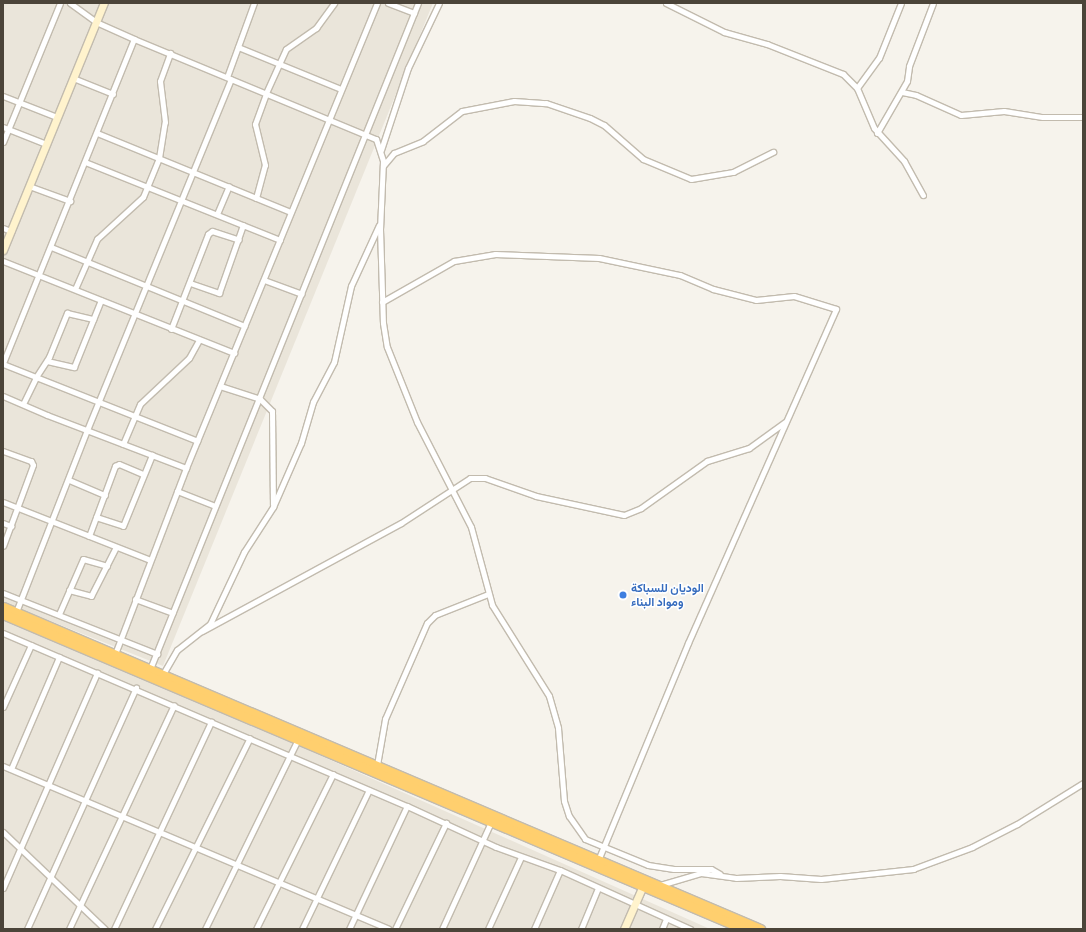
<!DOCTYPE html>
<html>
<head>
<meta charset="utf-8">
<style>
	body { margin:0 }
	#map { position:relative; width:1086px; height:932px; overflow:hidden; background:#f6f3ec; font-family:"PT Sans Narrow",Vazirmatn,sans-serif }
	div>[style] { position:absolute }
	.residential>* { inset:0; background:#eae5da }
	.roads { filter:drop-shadow(1px 0 #c2bbae) drop-shadow(-1px 0 #c2bbae) drop-shadow(0 1px #c2bbae) drop-shadow(0 -1px #c2bbae) }
	.street>* { height:5px; margin:-2.5px; padding:0 2.5px; transform-origin:2.5px; border-radius:2.5px; background:#fff }
	.secondary>* { height:7px; margin:-3.5px; padding:0 3.5px; transform-origin:3.5px; border-radius:3.5px; background:#fff3cd }
	.highway>* { height:9px; margin:-4.5px; padding:0 4.5px; transform-origin:4.5px; border-radius:4.5px; background:#ffcf6e }
	.dots>* { width:11px; height:11px; translate:-50% -50%; box-sizing:border-box; border:2px solid #fff; border-radius:50% }
	span { translate:-50% -50%; white-space:nowrap; text-align:center; line-height:1.15; -webkit-text-stroke:3px #fff; paint-order:stroke }
	.shop-label { font-size:12px; color:#366cbe; font-weight:700 }
	.left { translate:0 -50%; text-align:left }
	.frame { position:absolute; inset:0; border:4px solid #4b4439; pointer-events:none }
</style>
</head>
<body>
<div id="map">
	<div class="residential">
		<i style="clip-path:polygon(3px 3px,433px 3px,163px 666px,3px 602px)"></i>
		<i style="clip-path:polygon(3px 619px,155px 682px,710px 929px,3px 929px)"></i>
	</div>
	<div class="roads">
		<div class="street">
			<i style="left:70px;top:3px;width:32px;rotate:36deg"></i>
			<i style="left:96px;top:22px;width:42px;rotate:24.1deg"></i>
			<i style="left:134px;top:39px;width:262px;rotate:22.5deg"></i>
			<i style="left:376px;top:139px;width:23px;rotate:72deg"></i>
			<i style="left:383px;top:161px;width:68px;rotate:92.5deg"></i>
			<i style="left:380px;top:229px;width:94px;rotate:88.2deg"></i>
			<i style="left:383px;top:323px;width:24px;rotate:81deg"></i>
			<i style="left:387px;top:347px;width:81px;rotate:68.2deg"></i>
			<i style="left:417px;top:422px;width:118px;rotate:62.8deg"></i>
			<i style="left:471px;top:527px;width:81px;rotate:74.9deg"></i>
			<i style="left:492px;top:605px;width:107px;rotate:57.9deg"></i>
			<i style="left:549px;top:696px;width:33px;rotate:74deg"></i>
			<i style="left:558px;top:728px;width:73px;rotate:85.3deg"></i>
			<i style="left:564px;top:801px;width:16px;rotate:72deg"></i>
			<i style="left:569px;top:816px;width:28px;rotate:55deg"></i>
			<i style="left:585px;top:839px;width:68px;rotate:22.4deg"></i>
			<i style="left:648px;top:865px;width:26px;rotate:9deg"></i>
			<i style="left:674px;top:869px;width:37px"></i>
			<i style="left:711px;top:869px;width:10px;rotate:29deg"></i>
			<i style="left:388px;top:3px;width:28px;rotate:21deg"></i>
			<i style="left:666px;top:3px;width:65px;rotate:26.6deg"></i>
			<i style="left:724px;top:32px;width:45px;rotate:15.6deg"></i>
			<i style="left:767px;top:44px;width:82px;rotate:21.5deg"></i>
			<i style="left:843px;top:74px;width:20px;rotate:45deg"></i>
			<i style="left:857px;top:88px;width:43px;rotate:67deg"></i>
			<i style="left:874px;top:128px;width:45px;rotate:47.7deg"></i>
			<i style="left:904px;top:161px;width:39px;rotate:61deg"></i>
			<i style="left:238px;top:47px;width:111px;rotate:22.2deg"></i>
			<i style="left:227px;top:77px;width:79px;rotate:-70deg"></i>
			<i style="left:73px;top:78px;width:43px;rotate:21.8deg"></i>
			<i style="left:857px;top:88px;width:37px;rotate:-54deg"></i>
			<i style="left:879px;top:58px;width:59px;rotate:-68.2deg"></i>
			<i style="left:902px;top:92px;width:14px;rotate:12deg"></i>
			<i style="left:916px;top:95px;width:49px;rotate:24deg"></i>
			<i style="left:961px;top:115px;width:43px;rotate:-5.3deg"></i>
			<i style="left:1004px;top:111px;width:39px;rotate:9deg"></i>
			<i style="left:1043px;top:117px;width:40px"></i>
			<i style="left:3px;top:96px;width:58px;rotate:21.3deg"></i>
			<i style="left:3px;top:127px;width:46px;rotate:21.6deg"></i>
			<i style="left:97px;top:133px;width:209px;rotate:22.2deg"></i>
			<i style="left:877px;top:133px;width:60px;rotate:-60deg"></i>
			<i style="left:907px;top:81px;width:15px;rotate:-82deg"></i>
			<i style="left:909px;top:66px;width:67px;rotate:-69.1deg"></i>
			<i style="left:3px;top:142px;width:150px;rotate:-67.7deg"></i>
			<i style="left:381px;top:150px;width:86px;rotate:-71.8deg"></i>
			<i style="left:408px;top:68px;width:72px;rotate:-64.5deg"></i>
			<i style="left:85px;top:162px;width:210px;rotate:21.8deg"></i>
			<i style="left:383px;top:166px;width:17px;rotate:-50deg"></i>
			<i style="left:394px;top:153px;width:31px;rotate:-22deg"></i>
			<i style="left:423px;top:141px;width:49px;rotate:-37.6deg"></i>
			<i style="left:462px;top:111px;width:53px;rotate:-10.9deg"></i>
			<i style="left:514px;top:101px;width:32px;rotate:4deg"></i>
			<i style="left:546px;top:103px;width:46px;rotate:18.8deg"></i>
			<i style="left:590px;top:118px;width:16px;rotate:27deg"></i>
			<i style="left:604px;top:125px;width:52px;rotate:41.1deg"></i>
			<i style="left:643px;top:159px;width:52px;rotate:22.6deg"></i>
			<i style="left:691px;top:179px;width:43px;rotate:-9.5deg"></i>
			<i style="left:733px;top:172px;width:45px;rotate:-26.6deg"></i>
			<i style="left:29px;top:186px;width:44px;rotate:20.1deg"></i>
			<i style="left:256px;top:198px;width:34px;rotate:-75deg"></i>
			<i style="left:265px;top:165px;width:42px;rotate:-103.7deg"></i>
			<i style="left:255px;top:124px;width:33px;rotate:-70deg"></i>
			<i style="left:266px;top:93px;width:48px;rotate:-65.6deg"></i>
			<i style="left:286px;top:49px;width:37px;rotate:-35deg"></i>
			<i style="left:316px;top:28px;width:31px;rotate:-54deg"></i>
			<i style="left:217px;top:214px;width:30px;rotate:-67deg"></i>
			<i style="left:3px;top:228px;width:9px;rotate:21deg"></i>
			<i style="left:51px;top:247px;width:209px;rotate:22.2deg"></i>
			<i style="left:3px;top:261px;width:249px;rotate:21.7deg"></i>
			<i style="left:264px;top:280px;width:40px;rotate:20.2deg"></i>
			<i style="left:190px;top:283px;width:31px;rotate:19deg"></i>
			<i style="left:219px;top:293px;width:72px;rotate:-70.6deg"></i>
			<i style="left:75px;top:289px;width:55px;rotate:-66.3deg"></i>
			<i style="left:97px;top:239px;width:62px;rotate:-42.4deg"></i>
			<i style="left:143px;top:197px;width:42px;rotate:-67.7deg"></i>
			<i style="left:159px;top:158px;width:36px;rotate:-81deg"></i>
			<i style="left:165px;top:122px;width:41px;rotate:-97deg"></i>
			<i style="left:160px;top:81px;width:30px;rotate:-70deg"></i>
			<i style="left:382px;top:302px;width:83px;rotate:-29.7deg"></i>
			<i style="left:454px;top:261px;width:42px;rotate:-9.7deg"></i>
			<i style="left:495px;top:254px;width:104px;rotate:2.2deg"></i>
			<i style="left:599px;top:258px;width:83px;rotate:11.9deg"></i>
			<i style="left:680px;top:275px;width:36px;rotate:23deg"></i>
			<i style="left:713px;top:289px;width:44px;rotate:14.3deg"></i>
			<i style="left:756px;top:300px;width:38px;rotate:-6deg"></i>
			<i style="left:794px;top:296px;width:44px;rotate:17.2deg"></i>
			<i style="left:836px;top:309px;width:365px;rotate:113.9deg"></i>
			<i style="left:688px;top:643px;width:235px;rotate:112.5deg"></i>
			<i style="left:171px;top:329px;width:102px;rotate:-68.7deg"></i>
			<i style="left:208px;top:234px;width:5px;rotate:-37deg"></i>
			<i style="left:212px;top:231px;width:28px;rotate:18deg"></i>
			<i style="left:47px;top:361px;width:28px;rotate:13deg"></i>
			<i style="left:74px;top:367px;width:72px;rotate:-68.1deg"></i>
			<i style="left:3px;top:363px;width:349px;rotate:-68deg"></i>
			<i style="left:3px;top:364px;width:209px;rotate:21.6deg"></i>
			<i style="left:220px;top:386px;width:42px;rotate:18deg"></i>
			<i style="left:260px;top:399px;width:17px;rotate:45deg"></i>
			<i style="left:272px;top:411px;width:93px;rotate:89.4deg"></i>
			<i style="left:3px;top:396px;width:48px;rotate:23.4deg"></i>
			<i style="left:47px;top:415px;width:149px;rotate:20.9deg"></i>
			<i style="left:23px;top:404px;width:30px;rotate:-64deg"></i>
			<i style="left:36px;top:377px;width:24px;rotate:-57deg"></i>
			<i style="left:49px;top:357px;width:48px;rotate:-67.8deg"></i>
			<i style="left:67px;top:313px;width:27px;rotate:13deg"></i>
			<i style="left:123px;top:444px;width:43px;rotate:-67deg"></i>
			<i style="left:140px;top:404px;width:67px;rotate:-43.2deg"></i>
			<i style="left:189px;top:358px;width:21px;rotate:-61deg"></i>
			<i style="left:3px;top:451px;width:30px;rotate:20deg"></i>
			<i style="left:31px;top:461px;width:4px;rotate:63deg"></i>
			<i style="left:33px;top:465px;width:86px;rotate:110.3deg"></i>
			<i style="left:69px;top:480px;width:39px;rotate:23deg"></i>
			<i style="left:177px;top:491px;width:41px;rotate:21.5deg"></i>
			<i style="left:3px;top:502px;width:158px;rotate:21.5deg"></i>
			<i style="left:96px;top:517px;width:28px;rotate:18deg"></i>
			<i style="left:123px;top:526px;width:77px;rotate:-67.8deg"></i>
			<i style="left:3px;top:523px;width:9px;rotate:21deg"></i>
			<i style="left:89px;top:536px;width:75px;rotate:-69.6deg"></i>
			<i style="left:115px;top:466px;width:4px;rotate:-27deg"></i>
			<i style="left:119px;top:464px;width:26px;rotate:23deg"></i>
			<i style="left:69px;top:590px;width:23px;rotate:15deg"></i>
			<i style="left:91px;top:596px;width:55px;rotate:-63deg"></i>
			<i style="left:3px;top:593px;width:166px;rotate:21.6deg"></i>
			<i style="left:135px;top:599px;width:40px;rotate:20.2deg"></i>
			<i style="left:16px;top:612px;width:195px;rotate:-68.7deg"></i>
			<i style="left:87px;top:430px;width:379px;rotate:-67.7deg"></i>
			<i style="left:59px;top:614px;width:60px;rotate:-66.4deg"></i>
			<i style="left:83px;top:559px;width:25px;rotate:16deg"></i>
			<i style="left:202px;top:631px;width:226px;rotate:-28.5deg"></i>
			<i style="left:401px;top:523px;width:82px;rotate:-33.1deg"></i>
			<i style="left:470px;top:478px;width:15px"></i>
			<i style="left:485px;top:478px;width:54px;rotate:19.4deg"></i>
			<i style="left:536px;top:496px;width:90px;rotate:12.2deg"></i>
			<i style="left:624px;top:515px;width:18px;rotate:-22deg"></i>
			<i style="left:641px;top:508px;width:81px;rotate:-35.5deg"></i>
			<i style="left:707px;top:461px;width:44px;rotate:-17.2deg"></i>
			<i style="left:749px;top:448px;width:44px;rotate:-35.8deg"></i>
			<i style="left:3px;top:633px;width:439px;rotate:23.2deg"></i>
			<i style="left:407px;top:806px;width:98px;rotate:24.7deg"></i>
			<i style="left:496px;top:847px;width:68px;rotate:19.8deg"></i>
			<i style="left:560px;top:870px;width:143px;rotate:24.4deg"></i>
			<i style="left:115px;top:654px;width:199px;rotate:-69.1deg"></i>
			<i style="left:186px;top:468px;width:503px;rotate:-67.67deg"></i>
			<i style="left:150px;top:669px;width:718px;rotate:-68.08deg"></i>
			<i style="left:163px;top:674px;width:28px;rotate:-60deg"></i>
			<i style="left:177px;top:650px;width:42px;rotate:-38.2deg"></i>
			<i style="left:210px;top:624px;width:80px;rotate:-64.7deg"></i>
			<i style="left:244px;top:552px;width:54px;rotate:-57.2deg"></i>
			<i style="left:273px;top:507px;width:70px;rotate:-66.4deg"></i>
			<i style="left:301px;top:443px;width:43px;rotate:-73.7deg"></i>
			<i style="left:313px;top:402px;width:45px;rotate:-62.3deg"></i>
			<i style="left:334px;top:362px;width:78px;rotate:-77.4deg"></i>
			<i style="left:351px;top:286px;width:67px;rotate:-65.3deg"></i>
			<i style="left:3px;top:707px;width:68px;rotate:-65.7deg"></i>
			<i style="left:377px;top:765px;width:47px;rotate:-80.1deg"></i>
			<i style="left:385px;top:719px;width:105px;rotate:-66.4deg"></i>
			<i style="left:427px;top:623px;width:11px;rotate:-45deg"></i>
			<i style="left:435px;top:615px;width:57px;rotate:-21.6deg"></i>
			<i style="left:3px;top:766px;width:418px;rotate:22.9deg"></i>
			<i style="left:11px;top:769px;width:122px;rotate:-66.8deg"></i>
			<i style="left:3px;top:832px;width:141px;rotate:43.6deg"></i>
			<i style="left:660px;top:885px;width:43px;rotate:-16.3deg"></i>
			<i style="left:701px;top:873px;width:35px;rotate:8deg"></i>
			<i style="left:736px;top:878px;width:44px;rotate:-2.6deg"></i>
			<i style="left:780px;top:876px;width:41px;rotate:4.2deg"></i>
			<i style="left:821px;top:879px;width:93px;rotate:-6.2deg"></i>
			<i style="left:913px;top:869px;width:63px;rotate:-20.4deg"></i>
			<i style="left:972px;top:847px;width:51px;rotate:-27.1deg"></i>
			<i style="left:1017px;top:824px;width:78px;rotate:-31.8deg"></i>
			<i style="left:3px;top:888px;width:235px;rotate:-66.4deg"></i>
			<i style="left:27px;top:929px;width:265px;rotate:-65.7deg"></i>
			<i style="left:69px;top:929px;width:247px;rotate:-64.9deg"></i>
			<i style="left:114px;top:929px;width:229px;rotate:-64.9deg"></i>
			<i style="left:155px;top:929px;width:213px;rotate:-63.6deg"></i>
			<i style="left:205px;top:929px;width:212px;rotate:-63.9deg"></i>
			<i style="left:256px;top:929px;width:173px;rotate:-63.6deg"></i>
			<i style="left:302px;top:929px;width:154px;rotate:-64.3deg"></i>
			<i style="left:349px;top:929px;width:136px;rotate:-64.8deg"></i>
			<i style="left:395px;top:929px;width:118px;rotate:-64.3deg"></i>
			<i style="left:442px;top:929px;width:118px;rotate:-65.4deg"></i>
			<i style="left:488px;top:929px;width:79px;rotate:-65.4deg"></i>
			<i style="left:534px;top:929px;width:64px;rotate:-66.2deg"></i>
			<i style="left:581px;top:929px;width:44px;rotate:-67.5deg"></i>
			<i style="left:662px;top:929px;width:11px;rotate:-68deg"></i>
		</div>
		<div class="secondary">
			<i style="left:3px;top:250px;width:267px;rotate:-67.8deg"></i>
			<i style="left:624px;top:929px;width:52px;rotate:-66.4deg"></i>
		</div>
		<div class="highway">
			<i style="left:3px;top:607px;width:823px;rotate:23.04deg"></i>
			<i style="left:3px;top:614px;width:805px;rotate:23.03deg"></i>
		</div>
	</div>
	<div class="dots">
		<i style="left:623px;top:595px;background:#3f7fe0"></i>
	</div>
	<div class="shop-label">
		<span class="left" style="left:631px;top:595px">الوديان للسباكة<br>ومواد البناء</span>
	</div>
	<div class="frame"></div>
</div>
</body>
</html>
